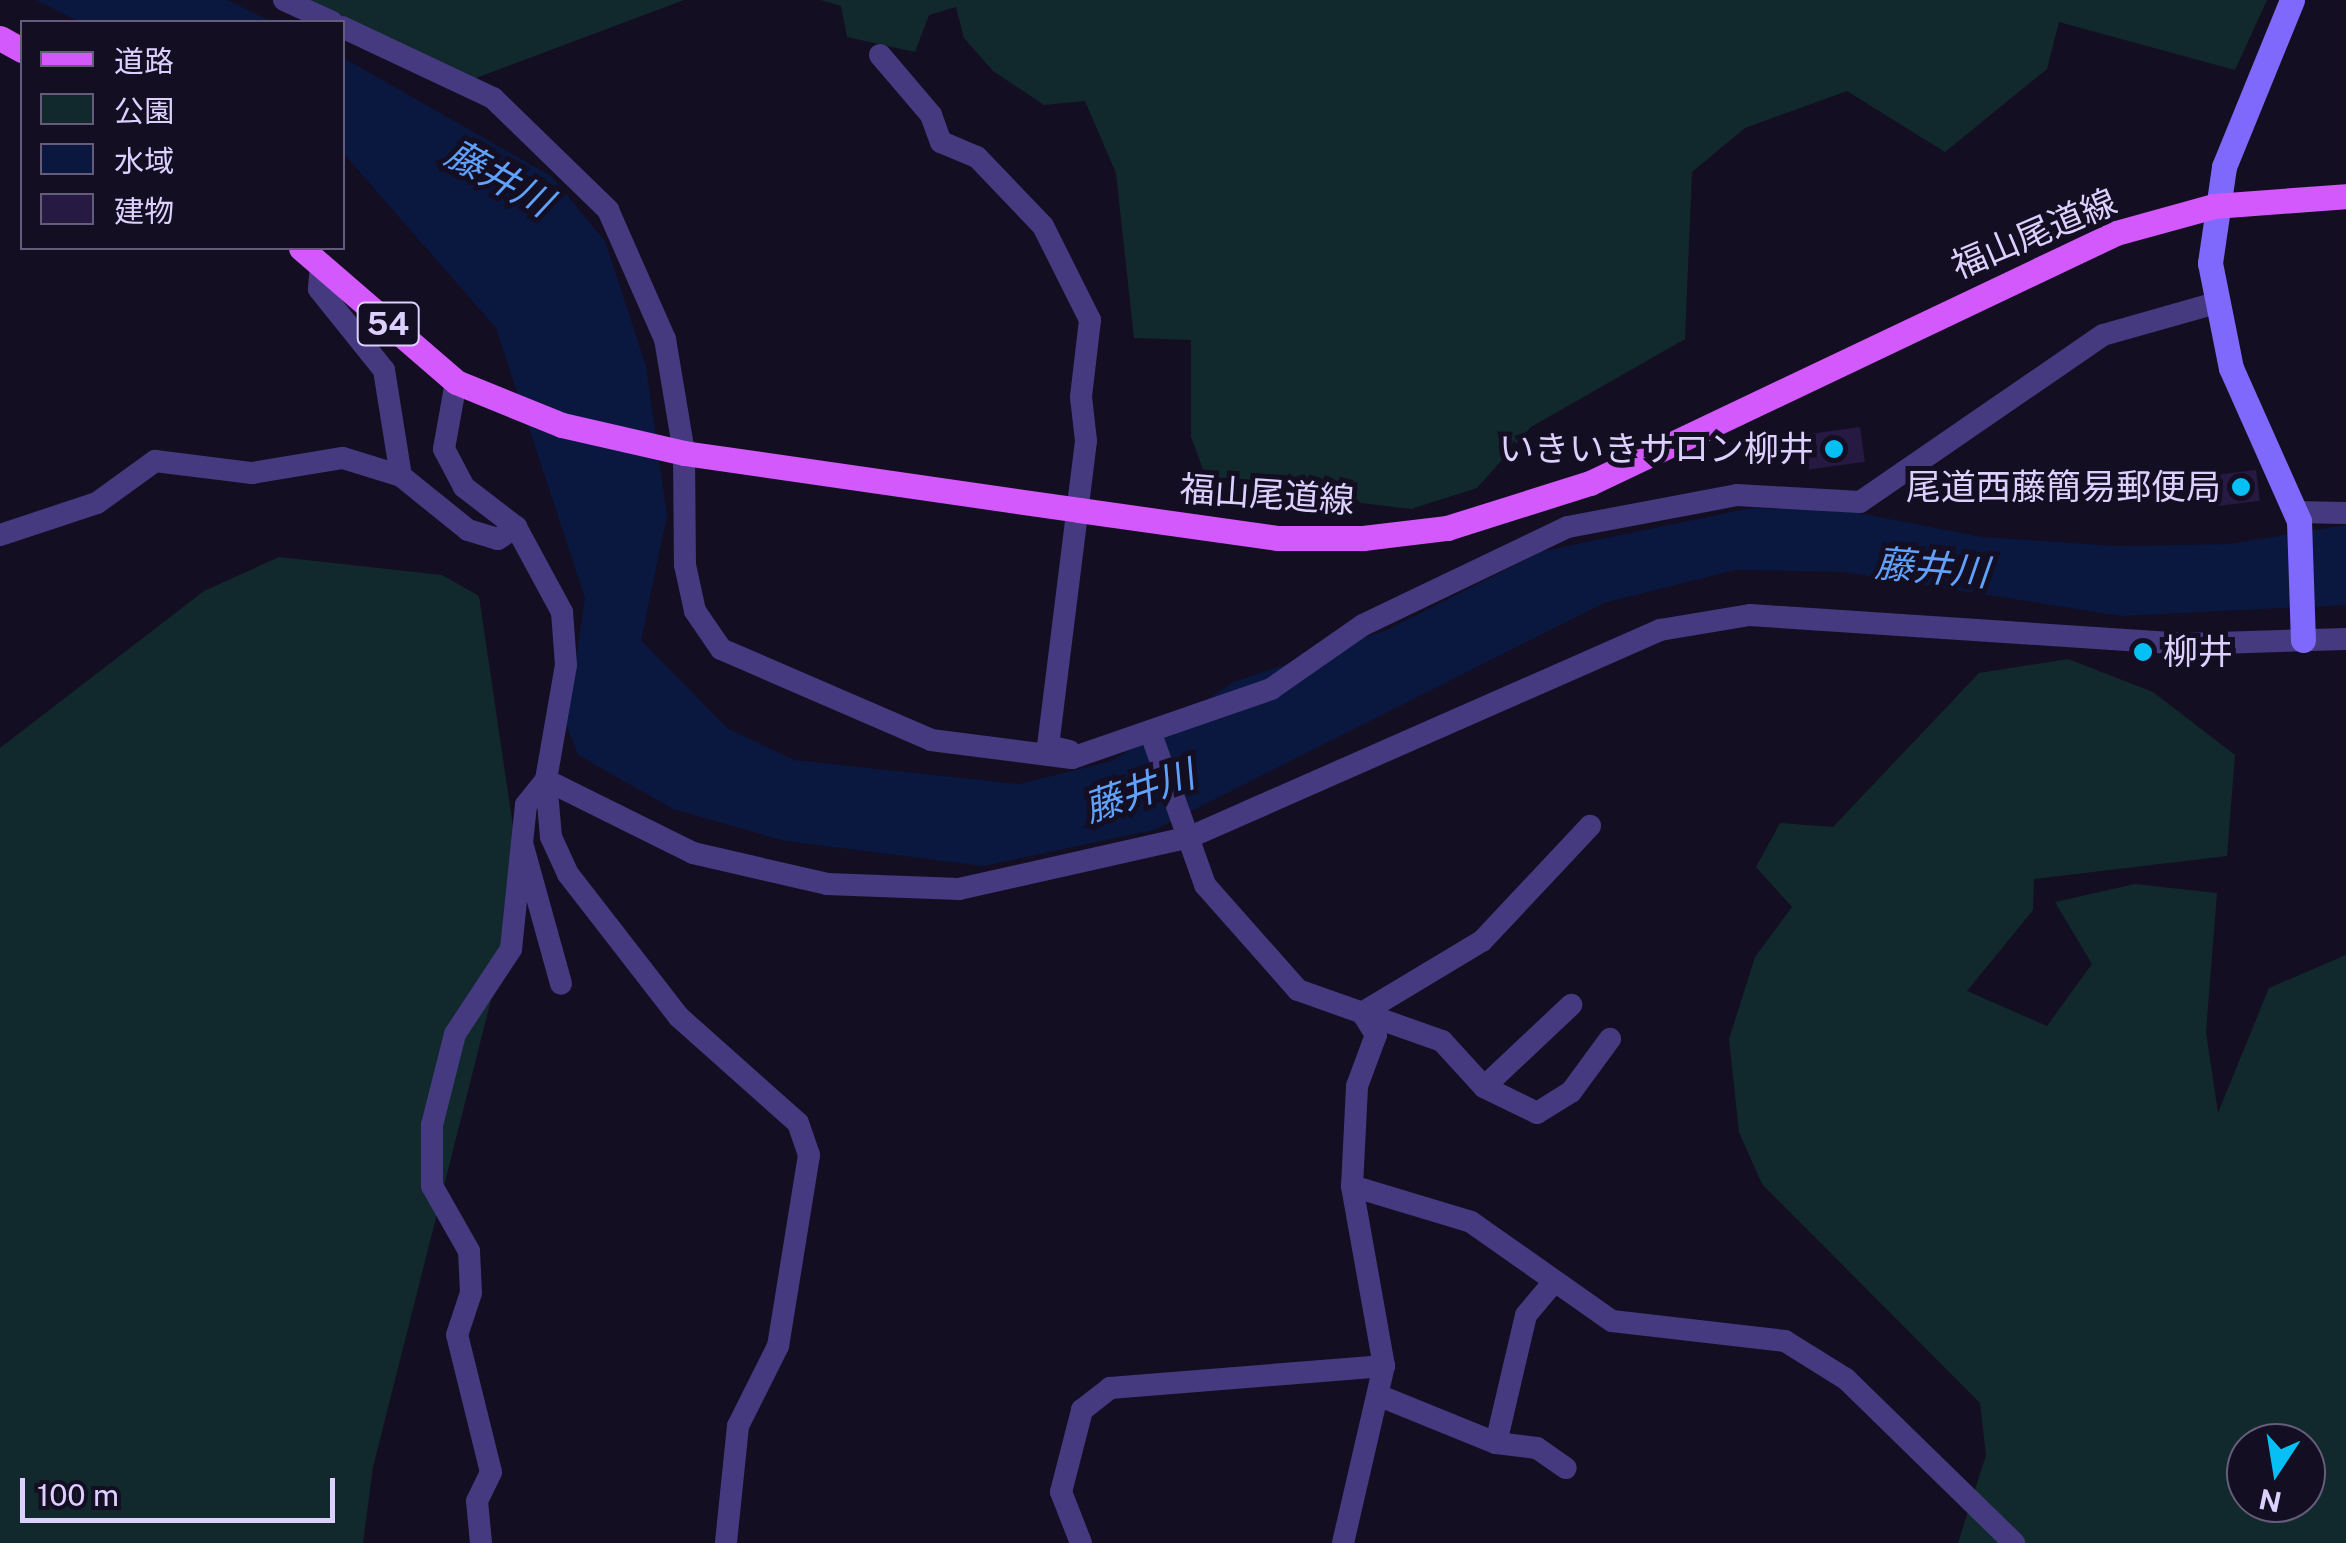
<!DOCTYPE html>
<html>
<head>
<meta charset="utf-8">
<style>
	body { margin:0 }
	#map { position:relative; width:2346px; height:1543px; overflow:hidden; background:#140e22; font-family:"Public Sans","Noto Sans JP",sans-serif }
	div>[style] { position:absolute }
	.green>* { inset:0; background:#11292c }
	.water>* { inset:0; background:#0a173e }
	.building>* { inset:0; background:#271a42; transform-origin:0 0 }
	.street>* { height:22px; margin:-11px; padding:0 11px; transform-origin:11px; border-radius:11px; background:#453a80 }
	.secondary>* { height:25px; margin:-12.5px; padding:0 12.5px; transform-origin:12.5px; border-radius:12.5px; background:#7f69fc }
	.primary>* { height:25px; margin:-12.5px; padding:0 12.5px; transform-origin:12.5px; border-radius:12.5px; background:#d359fc }
	.dots>* { width:28px; height:28px; translate:-50% -50%; box-sizing:border-box; border:5px solid #140e22; border-radius:50% }
	span { translate:-50% -50%; white-space:nowrap; text-align:center; line-height:1.15; -webkit-text-stroke:10px #140e22; paint-order:stroke }
	.shield-label span { padding:2px 8px; background:#140e22; border:2px solid; border-radius:8px; -webkit-text-stroke-width:0 }
	.shield-label { font-size:32px; color:#dbd0fe; font-weight:700 }
	.street-label { font-size:35px; color:#dbd0fe }
	.poi-label { font-size:35px; color:#dbd0fe }
	.right { translate:-100% -50%; text-align:right }
	.left { translate:0 -50%; text-align:left }
	.water-label { font-size:38px; color:#60a1fc; font-style:italic }
	.legend { position:absolute; left:20px; top:20px; width:325px; height:230px; box-sizing:border-box; background:#140e22; border:2px solid #645c7a; margin:0; padding:12px 18px; list-style:none; font-size:30px; color:#dbd0fe }
	.legend li { display:flex; align-items:center; gap:20px; height:50px }
	.legend b { width:50px; border:2px solid #645c7a }
	.north { position:absolute; left:2226px; top:1423px; width:100px; height:100px; box-sizing:border-box; background:#140e22; border:2px solid #645c7a; border-radius:50%; rotate:192deg; font-size:28px; font-weight:700; line-height:40px; text-align:center; color:#dbd0fe }
	.north::after { content:''; display:block; margin:auto; width:35px; height:45px; background:#05bff5; clip-path:polygon(50% 0,100% 100%,50% 72%,0 100%) }
	.scale { position:absolute; left:20px; top:1478px; width:315px; height:45px; box-sizing:border-box; border:5px solid #dbd0fe; border-top:0; padding-left:12px; font-size:30px; line-height:35px; white-space:nowrap; color:#dbd0fe; -webkit-text-stroke:8px #140e22; paint-order:stroke }
</style>
</head>
<body>
<div id="map">
	<div class="green">
		<i style="clip-path:polygon(291px 0,684px 0,460px 84px)"></i>
		<i style="clip-path:polygon(821px 0,2267px 0,2235px 70px,2059px 22px,2047px 69px,1945px 152px,1847px 91px,1745px 128px,1692px 172px,1685px 339px,1531px 427px,1477px 488px,1411px 509px,1209px 485px,1191px 437px,1191px 340px,1134px 338px,1116px 173px,1085px 101px,1044px 105px,993px 71px,964px 38px,956px 7px,929px 15px,915px 52px,847px 37px,841px 6px)"></i>
		<i style="clip-path:polygon(279px 557px,442px 575px,479px 596px,521px 881px,373px 1467px,363px 1543px,0 1543px,0 748px,204px 591px)"></i>
		<i style="clip-path:polygon(evenodd,2068px 659px,2153px 692px,2235px 755px,2227px 856px,2034px 879px,2033px 910px,1967px 991px,2047px 1026px,2092px 964px,2055px 902px,2135px 884px,2217px 893px,2206px 1032px,2218px 1113px,2269px 988px,2346px 955px,2346px 1543px,1958px 1543px,1986px 1455px,1980px 1403px,1762px 1184px,1739px 1132px,1729px 1039px,1755px 957px,1792px 907px,1756px 867px,1780px 823px,1833px 827px,1979px 673px,2068px 659px,2246px 1443px,2306px 1443px,2306px 1503px,2246px 1503px,2246px 1443px)"></i>
	</div>
	<div class="water">
		<i style="clip-path:polygon(36px 0,227px 0,273px 22px,80px 22px)"></i>
		<i style="clip-path:polygon(342px 57px,551px 176px,605px 241px,646px 366px,667px 516px,641px 640px,727px 728px,794px 760px,1019px 784px,1112px 761px,1234px 682px,1389px 629px,1543px 551px,1751px 508px,1843px 510px,1982px 537px,2117px 546px,2228px 544px,2346px 525px,2346px 605px,2121px 616px,1843px 572px,1735px 570px,1604px 603px,1154px 830px,983px 866px,785px 841px,673px 809px,578px 755px,566px 724px,585px 598px,496px 328px,343px 153px)"></i>
	</div>
	<div class="building">
		<i style="left:1860px;top:427px;width:35px;height:58px;rotate:82deg"></i>
		<i style="left:2256px;top:470px;width:31px;height:45px;rotate:83deg"></i>
	</div>
	<div class="street">
		<i style="left:284px;top:0;width:53px;rotate:24.6deg"></i>
		<i style="left:342px;top:27px;width:167px;rotate:25.2deg"></i>
		<i style="left:493px;top:98px;width:161px;rotate:44.2deg"></i>
		<i style="left:608px;top:210px;width:141px;rotate:66.2deg"></i>
		<i style="left:665px;top:339px;width:116px;rotate:80.5deg"></i>
		<i style="left:684px;top:453px;width:112px;rotate:89.5deg"></i>
		<i style="left:685px;top:565px;width:47px;rotate:77.7deg"></i>
		<i style="left:695px;top:611px;width:46px;rotate:55.6deg"></i>
		<i style="left:721px;top:649px;width:229px;rotate:23.4deg"></i>
		<i style="left:931px;top:740px;width:142px;rotate:7.3deg"></i>
		<i style="left:1072px;top:758px;width:211px;rotate:-19.1deg"></i>
		<i style="left:1271px;top:689px;width:112px;rotate:-34.8deg"></i>
		<i style="left:1363px;top:625px;width:227px;rotate:-25.6deg"></i>
		<i style="left:1568px;top:527px;width:172px;rotate:-10.7deg"></i>
		<i style="left:1737px;top:495px;width:123px;rotate:3.3deg"></i>
		<i style="left:1860px;top:502px;width:295px;rotate:-34.5deg"></i>
		<i style="left:2103px;top:335px;width:117px;rotate:-15.8deg"></i>
		<i style="left:880px;top:55px;width:79px;rotate:49.6deg"></i>
		<i style="left:931px;top:115px;width:29px;rotate:70deg"></i>
		<i style="left:941px;top:142px;width:39px;rotate:23deg"></i>
		<i style="left:977px;top:157px;width:95px;rotate:46.3deg"></i>
		<i style="left:1043px;top:226px;width:105px;rotate:63.4deg"></i>
		<i style="left:1090px;top:320px;width:78px;rotate:96.7deg"></i>
		<i style="left:1081px;top:397px;width:44px;rotate:83.5deg"></i>
		<i style="left:1086px;top:441px;width:307px;rotate:97.1deg"></i>
		<i style="left:1048px;top:746px;width:22px;rotate:13deg"></i>
		<i style="left:321px;top:265px;width:24px;rotate:95deg"></i>
		<i style="left:319px;top:289px;width:104px;rotate:51.3deg"></i>
		<i style="left:384px;top:370px;width:107px;rotate:80.9deg"></i>
		<i style="left:401px;top:476px;width:86px;rotate:38.9deg"></i>
		<i style="left:468px;top:530px;width:31px;rotate:17deg"></i>
		<i style="left:498px;top:539px;width:22px;rotate:-34deg"></i>
		<i style="left:456px;top:382px;width:68px;rotate:100.2deg"></i>
		<i style="left:444px;top:449px;width:43px;rotate:62.2deg"></i>
		<i style="left:464px;top:487px;width:66px;rotate:37.6deg"></i>
		<i style="left:516px;top:527px;width:97px;rotate:61.6deg"></i>
		<i style="left:562px;top:612px;width:53px;rotate:85.7deg"></i>
		<i style="left:566px;top:665px;width:117px;rotate:99.9deg"></i>
		<i style="left:546px;top:780px;width:57px;rotate:85deg"></i>
		<i style="left:551px;top:837px;width:41px;rotate:65.3deg"></i>
		<i style="left:568px;top:874px;width:181px;rotate:52.2deg"></i>
		<i style="left:679px;top:1017px;width:159px;rotate:41.7deg"></i>
		<i style="left:798px;top:1123px;width:34px;rotate:71deg"></i>
		<i style="left:809px;top:1155px;width:193px;rotate:99.2deg"></i>
		<i style="left:778px;top:1346px;width:89px;rotate:116.6deg"></i>
		<i style="left:738px;top:1426px;width:118px;rotate:95.9deg"></i>
		<i style="left:2295px;top:512px;width:51px;rotate:1.1deg"></i>
		<i style="left:0;top:535px;width:102px;rotate:-18.3deg"></i>
		<i style="left:97px;top:503px;width:72px;rotate:-35.9deg"></i>
		<i style="left:155px;top:461px;width:98px;rotate:7.1deg"></i>
		<i style="left:252px;top:473px;width:92px;rotate:-9.4deg"></i>
		<i style="left:343px;top:458px;width:61px;rotate:17.2deg"></i>
		<i style="left:1150px;top:731px;width:164px;rotate:70.3deg"></i>
		<i style="left:1205px;top:885px;width:140px;rotate:48.5deg"></i>
		<i style="left:1298px;top:990px;width:153px;rotate:19.5deg"></i>
		<i style="left:1442px;top:1041px;width:62px;rotate:47.6deg"></i>
		<i style="left:1484px;top:1087px;width:59px;rotate:26.1deg"></i>
		<i style="left:1537px;top:1113px;width:40px;rotate:-32deg"></i>
		<i style="left:1571px;top:1092px;width:66px;rotate:-53.7deg"></i>
		<i style="left:546px;top:780px;width:164px;rotate:26.4deg"></i>
		<i style="left:693px;top:853px;width:138px;rotate:13deg"></i>
		<i style="left:827px;top:884px;width:132px;rotate:2.2deg"></i>
		<i style="left:959px;top:889px;width:237px;rotate:-12.7deg"></i>
		<i style="left:1190px;top:837px;width:514px;rotate:-23.77deg"></i>
		<i style="left:1660px;top:630px;width:91px;rotate:-9.5deg"></i>
		<i style="left:1750px;top:615px;width:437px;rotate:3.8deg"></i>
		<i style="left:2186px;top:644px;width:160px;rotate:-1.8deg"></i>
		<i style="left:546px;top:780px;width:32px;rotate:129deg"></i>
		<i style="left:526px;top:805px;width:38px;rotate:96deg"></i>
		<i style="left:522px;top:843px;width:146px;rotate:74.5deg"></i>
		<i style="left:1362px;top:1013px;width:140px;rotate:-31deg"></i>
		<i style="left:1482px;top:941px;width:158px;rotate:-46.8deg"></i>
		<i style="left:1484px;top:1087px;width:120px;rotate:-43.3deg"></i>
		<i style="left:1352px;top:1186px;width:124px;rotate:16.8deg"></i>
		<i style="left:1471px;top:1222px;width:172px;rotate:35.1deg"></i>
		<i style="left:1612px;top:1321px;width:174px;rotate:6.6deg"></i>
		<i style="left:1785px;top:1341px;width:72px;rotate:31.9deg"></i>
		<i style="left:1846px;top:1379px;width:235px;rotate:44.3deg"></i>
		<i style="left:1380px;top:1396px;width:125px;rotate:22.1deg"></i>
		<i style="left:1496px;top:1443px;width:41px;rotate:7deg"></i>
		<i style="left:1537px;top:1448px;width:35px;rotate:35deg"></i>
		<i style="left:1496px;top:1443px;width:131px;rotate:-76.8deg"></i>
		<i style="left:1526px;top:1315px;width:42px;rotate:-49.8deg"></i>
		<i style="left:481px;top:1543px;width:42px;rotate:-95.4deg"></i>
		<i style="left:477px;top:1501px;width:32px;rotate:-64deg"></i>
		<i style="left:491px;top:1472px;width:141px;rotate:-103.9deg"></i>
		<i style="left:457px;top:1335px;width:44px;rotate:-71.6deg"></i>
		<i style="left:471px;top:1293px;width:42px;rotate:-92.7deg"></i>
		<i style="left:469px;top:1251px;width:75px;rotate:-119.6deg"></i>
		<i style="left:432px;top:1186px;width:61px;rotate:-90deg"></i>
		<i style="left:432px;top:1125px;width:94px;rotate:-75.8deg"></i>
		<i style="left:455px;top:1034px;width:102px;rotate:-56.6deg"></i>
		<i style="left:511px;top:949px;width:107px;rotate:-84.1deg"></i>
		<i style="left:1081px;top:1543px;width:55px;rotate:-111.4deg"></i>
		<i style="left:1061px;top:1492px;width:85px;rotate:-75.6deg"></i>
		<i style="left:1082px;top:1410px;width:36px;rotate:-38deg"></i>
		<i style="left:1110px;top:1388px;width:275px;rotate:-4.6deg"></i>
		<i style="left:1343px;top:1543px;width:182px;rotate:-77deg"></i>
		<i style="left:1384px;top:1366px;width:183px;rotate:-100.1deg"></i>
		<i style="left:1352px;top:1186px;width:100px;rotate:-87.1deg"></i>
		<i style="left:1357px;top:1086px;width:54px;rotate:-69.6deg"></i>
		<i style="left:1376px;top:1035px;width:26px;rotate:-122deg"></i>
	</div>
	<div class="secondary">
		<i style="left:2292px;top:0;width:180px;rotate:112.2deg"></i>
		<i style="left:2224px;top:167px;width:97px;rotate:98.3deg"></i>
		<i style="left:2210px;top:263px;width:107px;rotate:78.7deg"></i>
		<i style="left:2231px;top:368px;width:167px;rotate:66deg"></i>
		<i style="left:2299px;top:521px;width:119px;rotate:88.1deg"></i>
	</div>
	<div class="primary">
		<i style="left:0;top:38px;width:25px;rotate:29deg"></i>
		<i style="left:301px;top:248px;width:205px;rotate:40.8deg"></i>
		<i style="left:456px;top:382px;width:114px;rotate:22.1deg"></i>
		<i style="left:562px;top:425px;width:125px;rotate:12.9deg"></i>
		<i style="left:684px;top:453px;width:399px;rotate:8.2deg"></i>
		<i style="left:1079px;top:510px;width:200px;rotate:8deg"></i>
		<i style="left:1277px;top:538px;width:86px"></i>
		<i style="left:1363px;top:538px;width:85px;rotate:-6.8deg"></i>
		<i style="left:1447px;top:528px;width:150px;rotate:-17.5deg"></i>
		<i style="left:1590px;top:483px;width:582px;rotate:-25.42deg"></i>
		<i style="left:2116px;top:233px;width:102px;rotate:-15.4deg"></i>
		<i style="left:2214px;top:206px;width:132px;rotate:-4.3deg"></i>
	</div>
	<div class="dots">
		<i style="left:1834px;top:449px;background:#05bff5"></i>
		<i style="left:2241px;top:487px;background:#05bff5"></i>
		<i style="left:2143px;top:652px;background:#05bff5"></i>
	</div>
	<div class="shield-label">
		<span style="left:388px;top:324px">54</span>
	</div>
	<div class="street-label">
		<span style="left:2034px;top:234px;rotate:-23deg">福山尾道線</span>
		<span style="left:1267px;top:495px;rotate:4deg">福山尾道線</span>
	</div>
	<div class="poi-label">
		<span class="right" style="left:1814px;top:449px">いきいきサロン柳井</span>
		<span class="right" style="left:2221px;top:487px">尾道西藤簡易郵便局</span>
		<span class="left" style="left:2163px;top:652px">柳井</span>
	</div>
	<div class="water-label">
		<span style="left:499px;top:178px;rotate:29deg">藤井川</span>
		<span style="left:1932px;top:568px;rotate:5deg">藤井川</span>
		<span style="left:1139px;top:791px;rotate:-19deg">藤井川</span>
	</div>
	<ul class="legend">
	<li><b style="height:12px;background:#d359fc"></b>道路</li>
	<li><b style="height:28px;background:#11292c"></b>公園</li>
	<li><b style="height:28px;background:#0a173e"></b>水域</li>
	<li><b style="height:28px;background:#271a42"></b>建物</li>
	</ul>
	<div class="north">N</div>
	<div class="scale">100 m</div>
</div>
</body>
</html>
